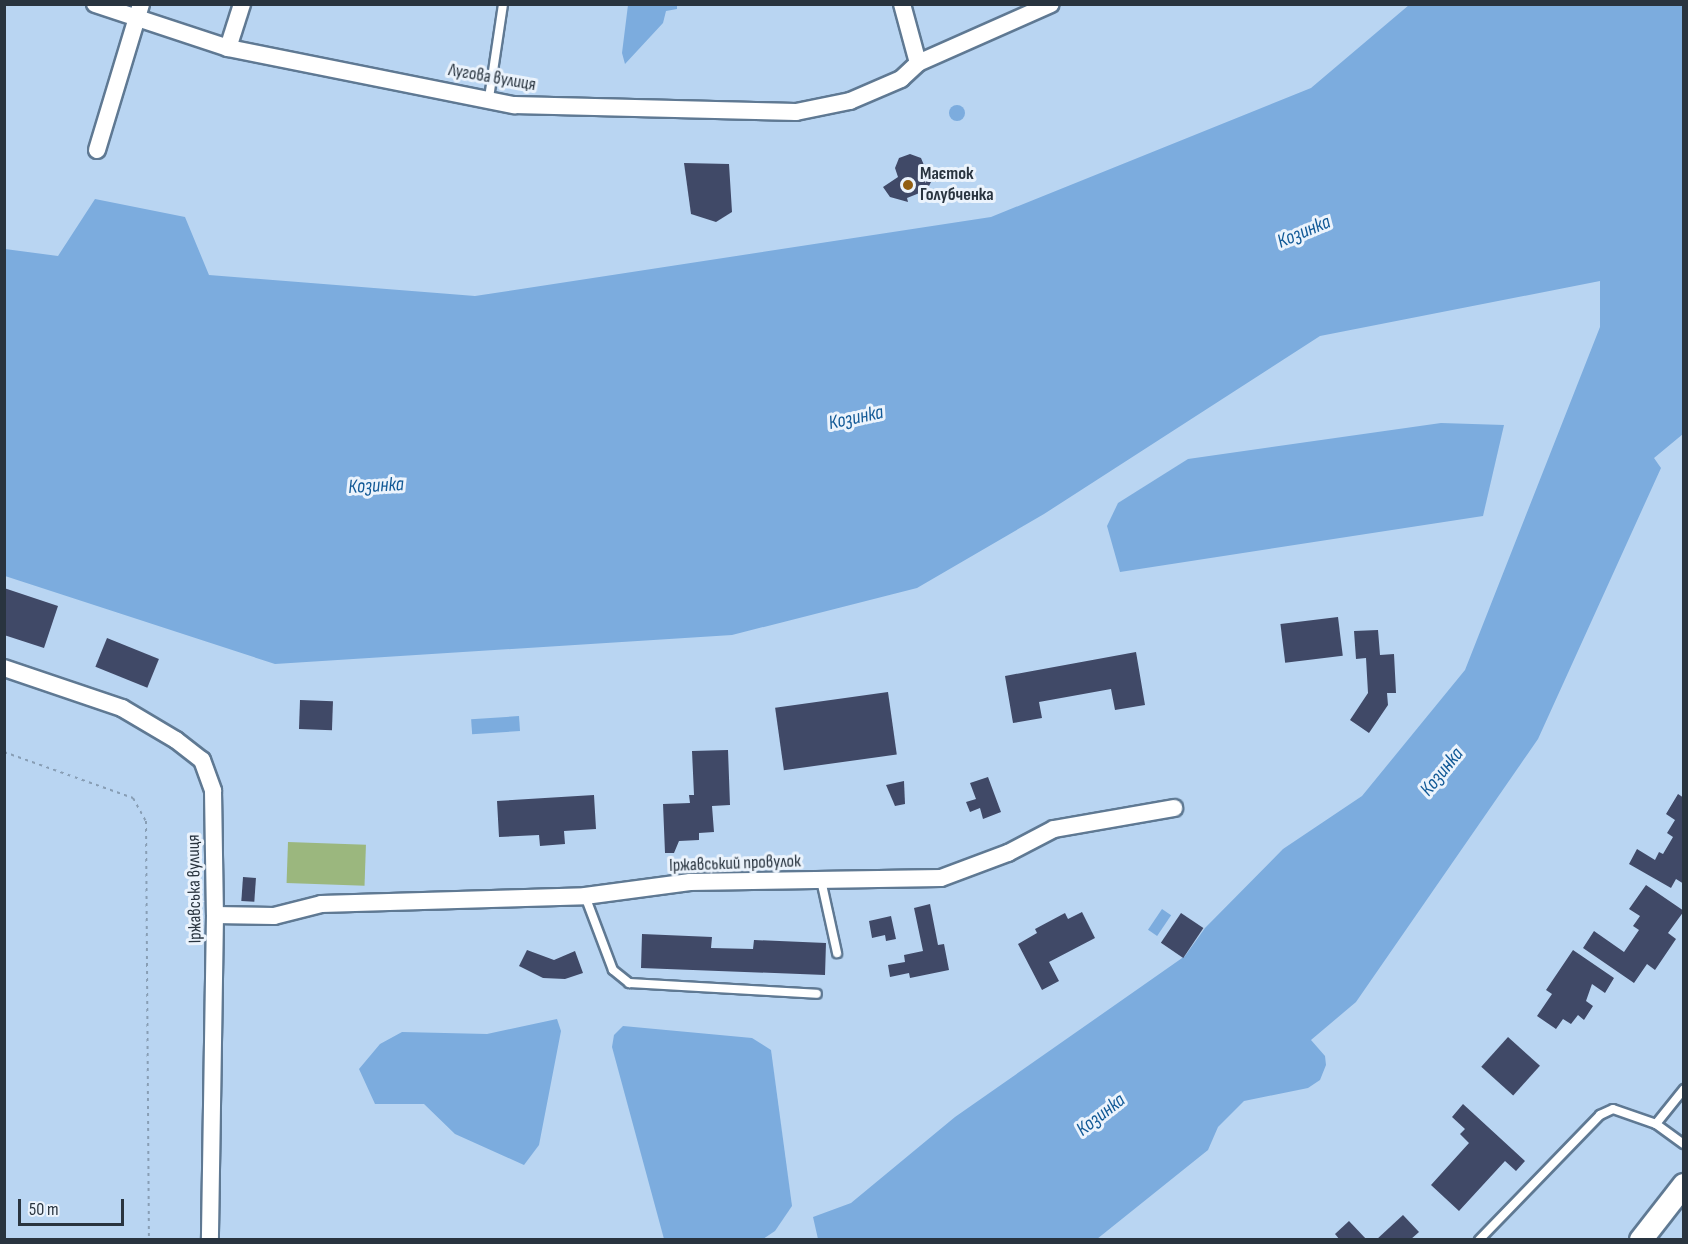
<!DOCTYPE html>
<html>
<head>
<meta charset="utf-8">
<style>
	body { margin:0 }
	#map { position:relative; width:1688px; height:1244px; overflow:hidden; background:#b9d5f2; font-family:"Sofia Sans Condensed",sans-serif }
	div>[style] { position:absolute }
	.green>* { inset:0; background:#9bb77e; transform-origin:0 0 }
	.water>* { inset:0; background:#7cacde; transform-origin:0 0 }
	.round { border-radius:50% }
	.building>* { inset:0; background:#404967; transform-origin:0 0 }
	.path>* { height:2px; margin-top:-1px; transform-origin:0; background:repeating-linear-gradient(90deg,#889eb5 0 3px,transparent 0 7.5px) }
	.roads { filter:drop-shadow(2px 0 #5f7993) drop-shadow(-2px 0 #5f7993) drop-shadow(0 2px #5f7993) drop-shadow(0 -2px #5f7993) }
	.lane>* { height:8px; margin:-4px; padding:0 4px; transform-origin:4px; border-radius:4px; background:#fff }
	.street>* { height:16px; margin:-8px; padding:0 8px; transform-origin:8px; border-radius:8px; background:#fff }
	.secondary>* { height:22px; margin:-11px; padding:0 11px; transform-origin:11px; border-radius:11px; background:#fff }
	.dots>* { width:16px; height:16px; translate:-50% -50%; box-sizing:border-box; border:3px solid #ebf3fc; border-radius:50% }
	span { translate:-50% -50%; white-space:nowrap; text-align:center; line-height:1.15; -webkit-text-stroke:6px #ebf3fc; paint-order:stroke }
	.street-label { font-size:18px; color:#29343f }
	.poi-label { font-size:18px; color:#29343f; font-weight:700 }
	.left { translate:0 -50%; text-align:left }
	.water-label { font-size:20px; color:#115996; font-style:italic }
	.frame { position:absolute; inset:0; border:6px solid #29343f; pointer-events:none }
	.scale { position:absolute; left:18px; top:1199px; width:106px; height:27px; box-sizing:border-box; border:3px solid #29343f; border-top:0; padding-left:8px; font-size:18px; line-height:21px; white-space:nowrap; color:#29343f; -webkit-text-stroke:4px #ebf3fc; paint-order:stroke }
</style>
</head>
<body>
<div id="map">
	<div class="green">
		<i style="left:288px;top:842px;width:78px;height:41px;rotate:2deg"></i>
	</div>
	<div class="water">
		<i style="clip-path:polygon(628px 5px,677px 5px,677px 9px,666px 11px,663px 23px,625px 64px,622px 53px)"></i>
		<i style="clip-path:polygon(1409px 5px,1683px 5px,1683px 434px,1654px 458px,1661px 468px,1538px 739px,1356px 1002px,1311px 1040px,1325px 1056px,1326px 1065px,1320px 1080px,1308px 1088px,1244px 1101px,1218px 1127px,1208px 1150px,1097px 1239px,818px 1239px,813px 1217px,851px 1203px,955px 1117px,1185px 956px,1205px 928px,1283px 849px,1362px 796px,1465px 670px,1600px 327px,1600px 281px,1320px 336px,1044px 514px,917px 588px,732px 635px,275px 664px,5px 576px,5px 249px,58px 256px,95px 199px,185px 217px,209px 275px,475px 296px,991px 217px,1311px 88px)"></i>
		<i class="round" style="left:949px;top:105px;width:16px;height:16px"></i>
		<i style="clip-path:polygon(1441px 423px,1504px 425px,1483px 516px,1120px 572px,1107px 526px,1118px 503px,1188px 459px)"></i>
		<i style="left:519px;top:716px;width:15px;height:48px;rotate:86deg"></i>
		<i style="left:1162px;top:909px;width:11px;height:25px;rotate:34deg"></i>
		<i style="clip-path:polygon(557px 1019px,561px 1031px,539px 1145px,524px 1165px,455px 1134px,424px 1104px,375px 1104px,359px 1069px,380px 1044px,402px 1032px,487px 1034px)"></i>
		<i style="clip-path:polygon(623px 1026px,752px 1038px,771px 1050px,792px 1206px,775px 1231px,763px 1239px,664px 1239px,612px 1047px,614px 1035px)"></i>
	</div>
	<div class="building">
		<i style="clip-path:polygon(910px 154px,921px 158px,926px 170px,939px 169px,936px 182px,932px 180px,927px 190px,907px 198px,908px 202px,890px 197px,883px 187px,898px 177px,895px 168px,899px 158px)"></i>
		<i style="clip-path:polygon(684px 163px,729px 164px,732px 212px,716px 222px,691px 214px)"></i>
		<i style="clip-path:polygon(4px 588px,58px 606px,44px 648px,4px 635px)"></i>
		<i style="left:1338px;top:617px;width:39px;height:58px;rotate:83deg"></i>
		<i style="clip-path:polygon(1378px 630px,1380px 655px,1394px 654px,1396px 693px,1387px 693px,1388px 705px,1369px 733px,1350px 720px,1368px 693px,1366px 658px,1356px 659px,1354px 631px)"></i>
		<i style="left:107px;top:638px;width:56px;height:31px;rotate:22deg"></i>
		<i style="clip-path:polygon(1136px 652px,1145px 705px,1115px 710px,1111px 689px,1039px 702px,1042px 718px,1013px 723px,1005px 676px)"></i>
		<i style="left:888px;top:692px;width:63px;height:114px;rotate:82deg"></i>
		<i style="left:300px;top:700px;width:33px;height:29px;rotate:2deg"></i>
		<i style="clip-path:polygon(728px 750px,730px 805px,712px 806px,714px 832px,699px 833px,699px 840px,679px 841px,674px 853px,665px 853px,663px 804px,690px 803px,689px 795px,694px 795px,692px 751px)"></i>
		<i style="clip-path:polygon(988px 777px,1001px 812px,983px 819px,980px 808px,970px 812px,966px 802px,976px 799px,970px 783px)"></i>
		<i style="clip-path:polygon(904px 781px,905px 804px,895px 806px,886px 785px)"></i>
		<i style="clip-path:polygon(1678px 794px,1684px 798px,1684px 884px,1676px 879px,1671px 888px,1629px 864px,1637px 849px,1655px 860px,1659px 852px,1663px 854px,1673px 837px,1667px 833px,1675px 820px,1666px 814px)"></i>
		<i style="clip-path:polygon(594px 795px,596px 829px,564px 831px,565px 844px,540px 846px,539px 835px,499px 837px,497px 801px)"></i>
		<i style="left:243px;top:877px;width:13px;height:24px;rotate:4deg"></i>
		<i style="clip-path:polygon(1646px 885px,1684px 911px,1668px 933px,1676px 939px,1655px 970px,1647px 964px,1634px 983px,1583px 948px,1594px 931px,1624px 952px,1639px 930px,1633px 926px,1640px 916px,1629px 909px)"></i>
		<i style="clip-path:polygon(930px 904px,938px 945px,944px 944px,949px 970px,910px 978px,909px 973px,890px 977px,888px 965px,905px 962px,904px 955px,923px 951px,914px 908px)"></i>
		<i style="clip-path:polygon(1082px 912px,1095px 938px,1049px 962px,1059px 981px,1042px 990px,1018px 944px,1037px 933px,1035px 929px,1065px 913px,1068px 919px)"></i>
		<i style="left:1181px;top:913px;width:27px;height:36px;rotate:34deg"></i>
		<i style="clip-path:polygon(891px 916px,896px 939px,886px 941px,885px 935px,872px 938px,869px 921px)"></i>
		<i style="clip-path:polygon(642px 934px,712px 937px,711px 948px,753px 949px,754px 940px,826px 943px,825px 975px,641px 968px)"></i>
		<i style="clip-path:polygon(527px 950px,554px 960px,575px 951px,583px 973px,565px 979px,543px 978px,519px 966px)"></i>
		<i style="clip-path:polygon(1573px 950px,1614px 978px,1605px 993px,1592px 984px,1586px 1001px,1593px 1006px,1584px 1020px,1578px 1015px,1571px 1024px,1563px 1019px,1556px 1029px,1537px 1016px,1552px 994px,1546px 990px)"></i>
		<i style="left:1508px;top:1037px;width:43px;height:40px;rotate:42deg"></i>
		<i style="clip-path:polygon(1463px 1104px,1525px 1161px,1516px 1171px,1505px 1161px,1459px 1211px,1431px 1185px,1469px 1143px,1460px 1134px,1465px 1129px,1452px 1117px)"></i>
		<i style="clip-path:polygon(1403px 1215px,1419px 1232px,1410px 1240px,1376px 1240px)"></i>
		<i style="clip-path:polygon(1349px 1221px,1367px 1240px,1340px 1240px,1335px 1234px)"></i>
	</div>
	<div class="path">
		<i style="left:4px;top:752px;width:137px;rotate:19.6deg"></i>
		<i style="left:133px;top:798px;width:26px;rotate:61deg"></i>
		<i style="left:146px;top:821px;width:419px;rotate:89.6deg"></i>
	</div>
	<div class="roads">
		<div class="lane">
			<i style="left:489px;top:98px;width:95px;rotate:-81.5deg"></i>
			<i style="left:821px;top:880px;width:75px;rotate:77.6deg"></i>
			<i style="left:585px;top:896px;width:79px;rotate:69.3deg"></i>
			<i style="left:613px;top:970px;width:21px;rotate:39deg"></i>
			<i style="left:629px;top:983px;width:188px;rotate:3.3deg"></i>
			<i style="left:1684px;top:1089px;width:45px;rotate:128.7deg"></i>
			<i style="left:1656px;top:1124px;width:34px;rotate:36deg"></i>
			<i style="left:1479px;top:1240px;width:174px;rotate:-45.9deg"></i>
			<i style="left:1600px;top:1115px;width:14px;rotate:-25deg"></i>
			<i style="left:1613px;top:1109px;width:46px;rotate:19.2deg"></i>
		</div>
		<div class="street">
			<i style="left:95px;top:4px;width:140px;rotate:18.3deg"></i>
			<i style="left:228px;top:48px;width:292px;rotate:11.3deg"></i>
			<i style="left:514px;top:105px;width:282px;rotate:1.4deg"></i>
			<i style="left:796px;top:112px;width:55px;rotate:-11.5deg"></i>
			<i style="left:850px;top:101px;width:56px;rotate:-23.3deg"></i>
			<i style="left:901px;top:79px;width:23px;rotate:-43deg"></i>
			<i style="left:918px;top:63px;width:145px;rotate:-23.9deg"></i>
			<i style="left:902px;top:4px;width:61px;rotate:74.8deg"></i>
			<i style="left:228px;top:48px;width:46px;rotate:-72.3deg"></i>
			<i style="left:97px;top:150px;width:152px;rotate:-73.2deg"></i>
			<i style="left:4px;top:668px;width:125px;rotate:18.7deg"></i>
			<i style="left:122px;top:708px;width:63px;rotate:30.7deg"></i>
			<i style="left:176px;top:740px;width:33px;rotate:38deg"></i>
			<i style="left:202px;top:760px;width:33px;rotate:70deg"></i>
			<i style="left:213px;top:791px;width:124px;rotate:89.1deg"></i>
			<i style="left:215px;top:915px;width:325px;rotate:90.9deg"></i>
			<i style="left:215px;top:915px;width:59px;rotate:1deg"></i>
			<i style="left:274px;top:916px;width:49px;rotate:-14.3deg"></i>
			<i style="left:321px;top:904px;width:264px;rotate:-1.7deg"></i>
			<i style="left:585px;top:896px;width:106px;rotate:-7.6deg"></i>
			<i style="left:690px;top:882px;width:251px;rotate:-0.9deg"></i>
			<i style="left:941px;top:878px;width:72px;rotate:-20.5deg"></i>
			<i style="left:1008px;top:853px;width:52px;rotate:-27.6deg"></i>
			<i style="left:1054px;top:829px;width:122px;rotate:-9.9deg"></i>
		</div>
		<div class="secondary">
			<i style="left:1641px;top:1240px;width:70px;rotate:-52deg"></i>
		</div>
	</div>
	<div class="dots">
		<i style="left:908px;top:185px;background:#925e12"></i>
	</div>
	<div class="street-label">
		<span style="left:492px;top:78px;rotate:10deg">Лугова вулиця</span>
		<span style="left:735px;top:864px;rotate:-2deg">Іржавський провулок</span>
		<span style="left:195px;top:889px;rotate:-91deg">Іржавська вулиця</span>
	</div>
	<div class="poi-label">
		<span class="left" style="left:920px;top:185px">Маєток<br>Голубченка</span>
	</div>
	<div class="water-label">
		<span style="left:1304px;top:232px;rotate:-23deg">Козинка</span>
		<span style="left:856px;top:418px;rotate:-12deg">Козинка</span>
		<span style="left:376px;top:486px;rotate:-3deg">Козинка</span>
		<span style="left:1442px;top:772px;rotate:-51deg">Козинка</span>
		<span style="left:1101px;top:1115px;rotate:-38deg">Козинка</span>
	</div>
	<div class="frame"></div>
	<div class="scale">50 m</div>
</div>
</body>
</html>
